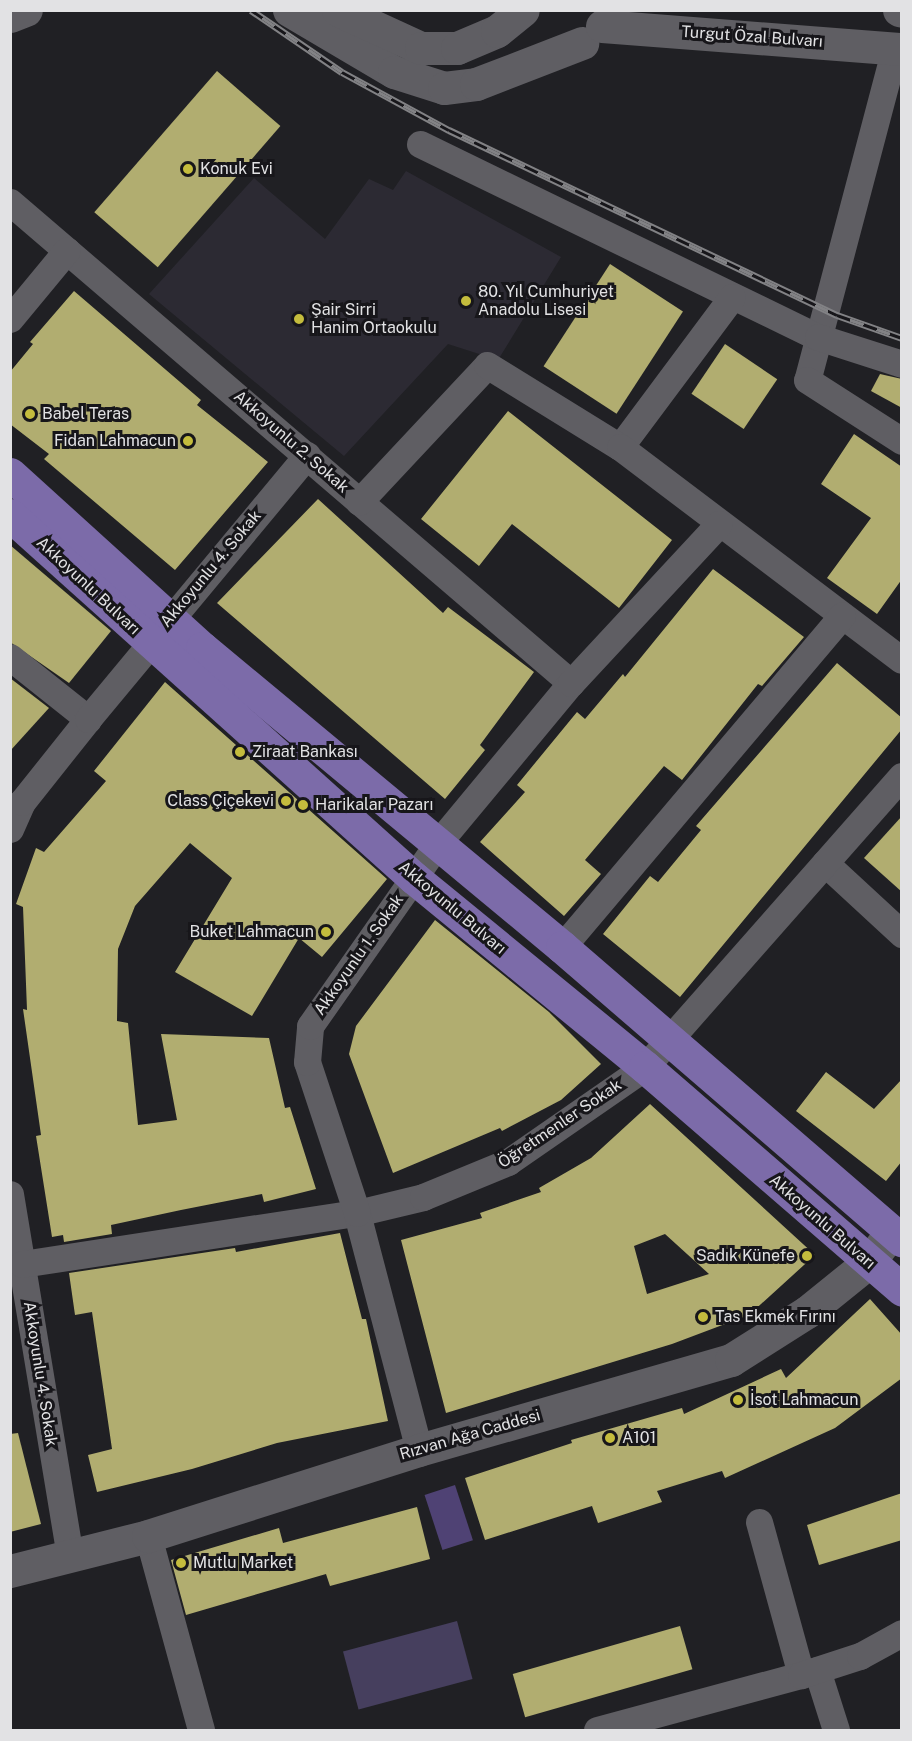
<!DOCTYPE html>
<html>
<head>
<meta charset="utf-8">
<style>
	body { margin:0 }
	#map { position:relative; width:912px; height:1741px; overflow:hidden; background:#202024; font-family:"Public Sans",sans-serif }
	div>[style] { position:absolute }
	.built>* { inset:0; background:#2c2a33 }
	.green>* { inset:0; background:#463f5e; transform-origin:0 0 }
	.forest>* { inset:0; background:#4f4274; transform-origin:0 0 }
	.building>* { inset:0; background:#b1ad70; transform-origin:0 0 }
	.street>* { height:27px; margin:-13.5px; padding:0 13.5px; transform-origin:13.5px; border-radius:13.5px; background:#5f5e63 }
	.secondary>* { height:33px; margin:-16.5px; padding:0 16.5px; transform-origin:16.5px; border-radius:16.5px; background:#5f5e63 }
	.primary>* { height:33px; margin:-16.5px; padding:0 16.5px; transform-origin:16.5px; border-radius:16.5px; background:#7c6ba9 }
	.rail>* { height:7px; margin-top:-3.5px; transform-origin:0; background:repeating-linear-gradient(90deg,#17161a 0 14px,#828285 0 28px); box-sizing:border-box; border-block:2px solid #828285 }
	.dots>* { width:16px; height:16px; translate:-50% -50%; box-sizing:border-box; border:3px solid #17161a; border-radius:50% }
	span { translate:-50% -50%; white-space:nowrap; text-align:center; line-height:1.15; -webkit-text-stroke:6px #17161a; paint-order:stroke }
	.street-label { font-size:16px; color:#e2e2e4 }
	.poi-label { font-size:16px; color:#e2e2e4 }
	.left { translate:0 -50%; text-align:left }
	.right { translate:-100% -50%; text-align:right }
	.frame { position:absolute; inset:0; border:12px solid #e2e2e4; pointer-events:none }
</style>
</head>
<body>
<div id="map">
	<div class="built">
		<i style="clip-path:polygon(406px 171px,561px 257px,498px 360px,448px 344px,344px 456px,149px 294px,254px 178px,325px 239px,369px 179px,393px 190px)"></i>
	</div>
	<div class="green">
		<i style="left:457px;top:1621px;width:60px;height:118px;rotate:75deg"></i>
	</div>
	<div class="forest">
		<i style="left:455px;top:1485px;width:58px;height:32px;rotate:72deg"></i>
	</div>
	<div class="building">
		<i style="left:217px;top:71px;width:84px;height:187px;rotate:41deg"></i>
		<i style="left:610px;top:264px;width:87px;height:122px;rotate:33deg"></i>
		<i style="clip-path:polygon(74px 291px,201px 400px,197px 405px,268px 462px,175px 570px,44px 459px,49px 454px,10px 424px,10px 372px,33px 344px,30px 342px)"></i>
		<i style="left:725px;top:344px;width:63px;height:60px;rotate:34deg"></i>
		<i style="clip-path:polygon(880px 374px,902px 379px,902px 408px,871px 391px)"></i>
		<i style="clip-path:polygon(508px 411px,672px 540px,619px 608px,512px 524px,479px 566px,421px 519px)"></i>
		<i style="clip-path:polygon(854px 434px,902px 467px,902px 579px,877px 614px,827px 578px,871px 518px,821px 484px)"></i>
		<i style="clip-path:polygon(318px 499px,443px 613px,448px 607px,534px 672px,480px 745px,485px 750px,445px 799px,217px 603px)"></i>
		<i style="clip-path:polygon(10px 545px,111px 631px,69px 683px,10px 642px)"></i>
		<i style="clip-path:polygon(713px 569px,804px 637px,762px 686px,758px 684px,682px 780px,664px 766px,585px 860px,601px 874px,564px 916px,480px 842px,525px 792px,517px 785px,577px 712px,585px 719px,623px 674px,625px 677px)"></i>
		<i style="clip-path:polygon(837px 663px,902px 718px,902px 729px,680px 997px,603px 934px,650px 876px,658px 882px,701px 830px,696px 826px)"></i>
		<i style="clip-path:polygon(10px 678px,49px 708px,10px 751px)"></i>
		<i style="clip-path:polygon(165px 682px,387px 879px,322px 957px,299px 938px,252px 1016px,175px 972px,232px 878px,190px 843px,135px 906px,118px 949px,117px 1021px,128px 1023px,138px 1125px,177px 1120px,161px 1034px,269px 1038px,285px 1108px,290px 1107px,316px 1189px,264px 1202px,262px 1194px,181px 1210px,111px 1225px,112px 1234px,64px 1242px,63px 1235px,52px 1237px,36px 1136px,41px 1135px,23px 1009px,27px 1010px,23px 907px,16px 904px,36px 848px,44px 852px,106px 781px,94px 771px)"></i>
		<i style="clip-path:polygon(902px 816px,902px 892px,864px 858px)"></i>
		<i style="clip-path:polygon(435px 920px,549px 1012px,601px 1064px,561px 1100px,502px 1131px,500px 1128px,393px 1173px,349px 1054px,356px 1026px)"></i>
		<i style="clip-path:polygon(826px 1072px,874px 1109px,902px 1079px,902px 1161px,886px 1181px,796px 1111px)"></i>
		<i style="clip-path:polygon(evenodd,650px 1104px,815px 1255px,749px 1315px,672px 1344px,446px 1413px,401px 1240px,482px 1218px,480px 1213px,541px 1192px,539px 1188px,591px 1158px,650px 1104px,665px 1234px,709px 1274px,647px 1294px,634px 1246px,665px 1234px)"></i>
		<i style="clip-path:polygon(340px 1233px,362px 1319px,366px 1319px,388px 1421px,277px 1443px,192px 1469px,97px 1492px,88px 1455px,112px 1449px,92px 1312px,75px 1315px,69px 1273px,235px 1248px,236px 1252px)"></i>
		<i style="clip-path:polygon(870px 1299px,902px 1335px,902px 1378px,835px 1428px,725px 1478px,722px 1471px,657px 1491px,662px 1502px,598px 1523px,592px 1506px,485px 1540px,465px 1478px,572px 1443px,571px 1440px,682px 1408px,684px 1414px,781px 1369px,786px 1378px)"></i>
		<i style="clip-path:polygon(18px 1433px,41px 1524px,10px 1532px,10px 1434px)"></i>
		<i style="clip-path:polygon(902px 1493px,902px 1540px,819px 1565px,807px 1525px)"></i>
		<i style="clip-path:polygon(417px 1507px,430px 1559px,330px 1586px,326px 1574px,186px 1615px,171px 1560px,279px 1528px,283px 1543px)"></i>
		<i style="left:680px;top:1626px;width:45px;height:174px;rotate:74deg"></i>
	</div>
	<div class="street">
		<i style="left:895px;top:48px;width:343px;rotate:104.8deg"></i>
		<i style="left:807px;top:380px;width:113px;rotate:32.7deg"></i>
		<i style="left:420px;top:144px;width:442px;rotate:25.9deg"></i>
		<i style="left:818px;top:337px;width:88px;rotate:17.8deg"></i>
		<i style="left:10px;top:202px;width:739px;rotate:40.61deg"></i>
		<i style="left:10px;top:319px;width:89px;rotate:-50.4deg"></i>
		<i style="left:620px;top:447px;width:187px;rotate:-53.3deg"></i>
		<i style="left:359px;top:502px;width:187px;rotate:-46.9deg"></i>
		<i style="left:487px;top:365px;width:156px;rotate:31.7deg"></i>
		<i style="left:620px;top:447px;width:353px;rotate:37.1deg"></i>
		<i style="left:10px;top:657px;width:100px;rotate:38.5deg"></i>
		<i style="left:10px;top:829px;width:30px;rotate:-66deg"></i>
		<i style="left:22px;top:802px;width:106px;rotate:-51.5deg"></i>
		<i style="left:88px;top:719px;width:343px;rotate:-50.3deg"></i>
		<i style="left:825px;top:863px;width:105px;rotate:42.7deg"></i>
		<i style="left:562px;top:947px;width:434px;rotate:-49.8deg"></i>
		<i style="left:10px;top:1194px;width:366px;rotate:80.6deg"></i>
		<i style="left:22px;top:1264px;width:339px;rotate:-8.7deg"></i>
		<i style="left:357px;top:1213px;width:68px;rotate:-13.6deg"></i>
		<i style="left:423px;top:1197px;width:92px;rotate:-22.4deg"></i>
		<i style="left:508px;top:1162px;width:167px;rotate:-34.7deg"></i>
		<i style="left:645px;top:1067px;width:388px;rotate:-48.6deg"></i>
		<i style="left:419px;top:1450px;width:245px;rotate:-104.7deg"></i>
		<i style="left:357px;top:1213px;width:159px;rotate:-108.3deg"></i>
		<i style="left:307px;top:1062px;width:36px;rotate:-85deg"></i>
		<i style="left:310px;top:1026px;width:223px;rotate:-55deg"></i>
		<i style="left:438px;top:843px;width:208px;rotate:-50.3deg"></i>
		<i style="left:571px;top:683px;width:217px;rotate:-47.1deg"></i>
		<i style="left:759px;top:1522px;width:159px;rotate:74.6deg"></i>
		<i style="left:148px;top:1536px;width:201px;rotate:74.7deg"></i>
		<i style="left:817px;top:1670px;width:63px;rotate:72.4deg"></i>
		<i style="left:597px;top:1730px;width:211px;rotate:-15.1deg"></i>
		<i style="left:801px;top:1675px;width:62px;rotate:-17.9deg"></i>
		<i style="left:860px;top:1656px;width:48px;rotate:-28.7deg"></i>
	</div>
	<div class="secondary">
		<i style="left:289px;top:10px;width:122px;rotate:30.6deg"></i>
		<i style="left:394px;top:72px;width:52px;rotate:17.7deg"></i>
		<i style="left:444px;top:88px;width:32px;rotate:-7deg"></i>
		<i style="left:476px;top:84px;width:114px;rotate:-21.1deg"></i>
		<i style="left:338px;top:10px;width:91px;rotate:24.6deg"></i>
		<i style="left:421px;top:48px;width:36px"></i>
		<i style="left:457px;top:48px;width:43px;rotate:-23deg"></i>
		<i style="left:497px;top:31px;width:33px;rotate:-39deg"></i>
		<i style="left:899px;top:10px;width:3px;rotate:18deg"></i>
		<i style="left:10px;top:16px;width:17px;rotate:-21deg"></i>
		<i style="left:602px;top:26px;width:301px;rotate:4.4deg"></i>
		<i style="left:10px;top:1571px;width:142px;rotate:-14.2deg"></i>
		<i style="left:148px;top:1536px;width:284px;rotate:-17.6deg"></i>
		<i style="left:419px;top:1450px;width:325px;rotate:-16.1deg"></i>
		<i style="left:731px;top:1360px;width:90px;rotate:-32.3deg"></i>
		<i style="left:807px;top:1312px;width:80px;rotate:-38.9deg"></i>
		<i style="left:869px;top:1262px;width:38px;rotate:-53deg"></i>
	</div>
	<div class="primary">
		<i style="left:10px;top:474px;width:259px;rotate:42.2deg"></i>
		<i style="left:202px;top:648px;width:468px;rotate:39.7deg"></i>
		<i style="left:562px;top:947px;width:449px;rotate:40.8deg"></i>
		<i style="left:10px;top:515px;width:543px;rotate:41.94deg"></i>
		<i style="left:414px;top:878px;width:298px;rotate:39.3deg"></i>
		<i style="left:645px;top:1067px;width:340px;rotate:40.9deg"></i>
	</div>
	<div class="rail">
		<i style="left:251px;top:10px;width:110px;rotate:34.3deg"></i>
		<i style="left:342px;top:72px;width:122px;rotate:28.5deg"></i>
		<i style="left:449px;top:130px;width:430px;rotate:25.5deg"></i>
		<i style="left:837px;top:315px;width:69px;rotate:19.5deg"></i>
	</div>
	<div class="dots">
		<i style="left:188px;top:169px;background:#c4bc3d"></i>
		<i style="left:466px;top:301px;background:#c4bc3d"></i>
		<i style="left:299px;top:319px;background:#c4bc3d"></i>
		<i style="left:30px;top:414px;background:#c4bc3d"></i>
		<i style="left:188px;top:441px;background:#c4bc3d"></i>
		<i style="left:240px;top:752px;background:#c4bc3d"></i>
		<i style="left:286px;top:801px;background:#c4bc3d"></i>
		<i style="left:303px;top:805px;background:#c4bc3d"></i>
		<i style="left:326px;top:932px;background:#c4bc3d"></i>
		<i style="left:807px;top:1256px;background:#c4bc3d"></i>
		<i style="left:703px;top:1317px;background:#c4bc3d"></i>
		<i style="left:738px;top:1400px;background:#c4bc3d"></i>
		<i style="left:610px;top:1438px;background:#c4bc3d"></i>
		<i style="left:181px;top:1563px;background:#c4bc3d"></i>
	</div>
	<div class="street-label">
		<span style="left:752px;top:37px;rotate:4deg">Turgut Özal Bulvarı</span>
		<span style="left:291px;top:442px;rotate:41deg">Akkoyunlu 2. Sokak</span>
		<span style="left:211px;top:569px;rotate:-50deg">Akkoyunlu 4. Sokak</span>
		<span style="left:88px;top:586px;rotate:43deg">Akkoyunlu Bulvarı</span>
		<span style="left:452px;top:908px;rotate:40deg">Akkoyunlu Bulvarı</span>
		<span style="left:359px;top:955px;rotate:-55deg">Akkoyunlu 1. Sokak</span>
		<span style="left:560px;top:1124px;rotate:-34deg">Öğretmenler Sokak</span>
		<span style="left:822px;top:1222px;rotate:41deg">Akkoyunlu Bulvarı</span>
		<span style="left:40px;top:1374px;rotate:81deg">Akkoyunlu 4. Sokak</span>
		<span style="left:470px;top:1435px;rotate:-16deg">Rızvan Ağa Caddesi</span>
	</div>
	<div class="poi-label">
		<span class="left" style="left:200px;top:169px">Konuk Evi</span>
		<span class="left" style="left:478px;top:301px">80. Yıl Cumhuriyet<br>Anadolu Lisesi</span>
		<span class="left" style="left:311px;top:319px">Şair Sirri<br>Hanim Ortaokulu</span>
		<span class="left" style="left:42px;top:414px">Babel Teras</span>
		<span class="right" style="left:176px;top:441px">Fidan Lahmacun</span>
		<span class="left" style="left:252px;top:752px">Ziraat Bankası</span>
		<span class="right" style="left:274px;top:801px">Class Çiçekevi</span>
		<span class="left" style="left:315px;top:805px">Harikalar Pazarı</span>
		<span class="right" style="left:314px;top:932px">Buket Lahmacun</span>
		<span class="right" style="left:795px;top:1256px">Sadık Künefe</span>
		<span class="left" style="left:715px;top:1317px">Tas Ekmek Fırını</span>
		<span class="left" style="left:750px;top:1400px">İsot Lahmacun</span>
		<span class="left" style="left:622px;top:1438px">A101</span>
		<span class="left" style="left:193px;top:1563px">Mutlu Market</span>
	</div>
	<div class="frame"></div>
</div>
</body>
</html>
